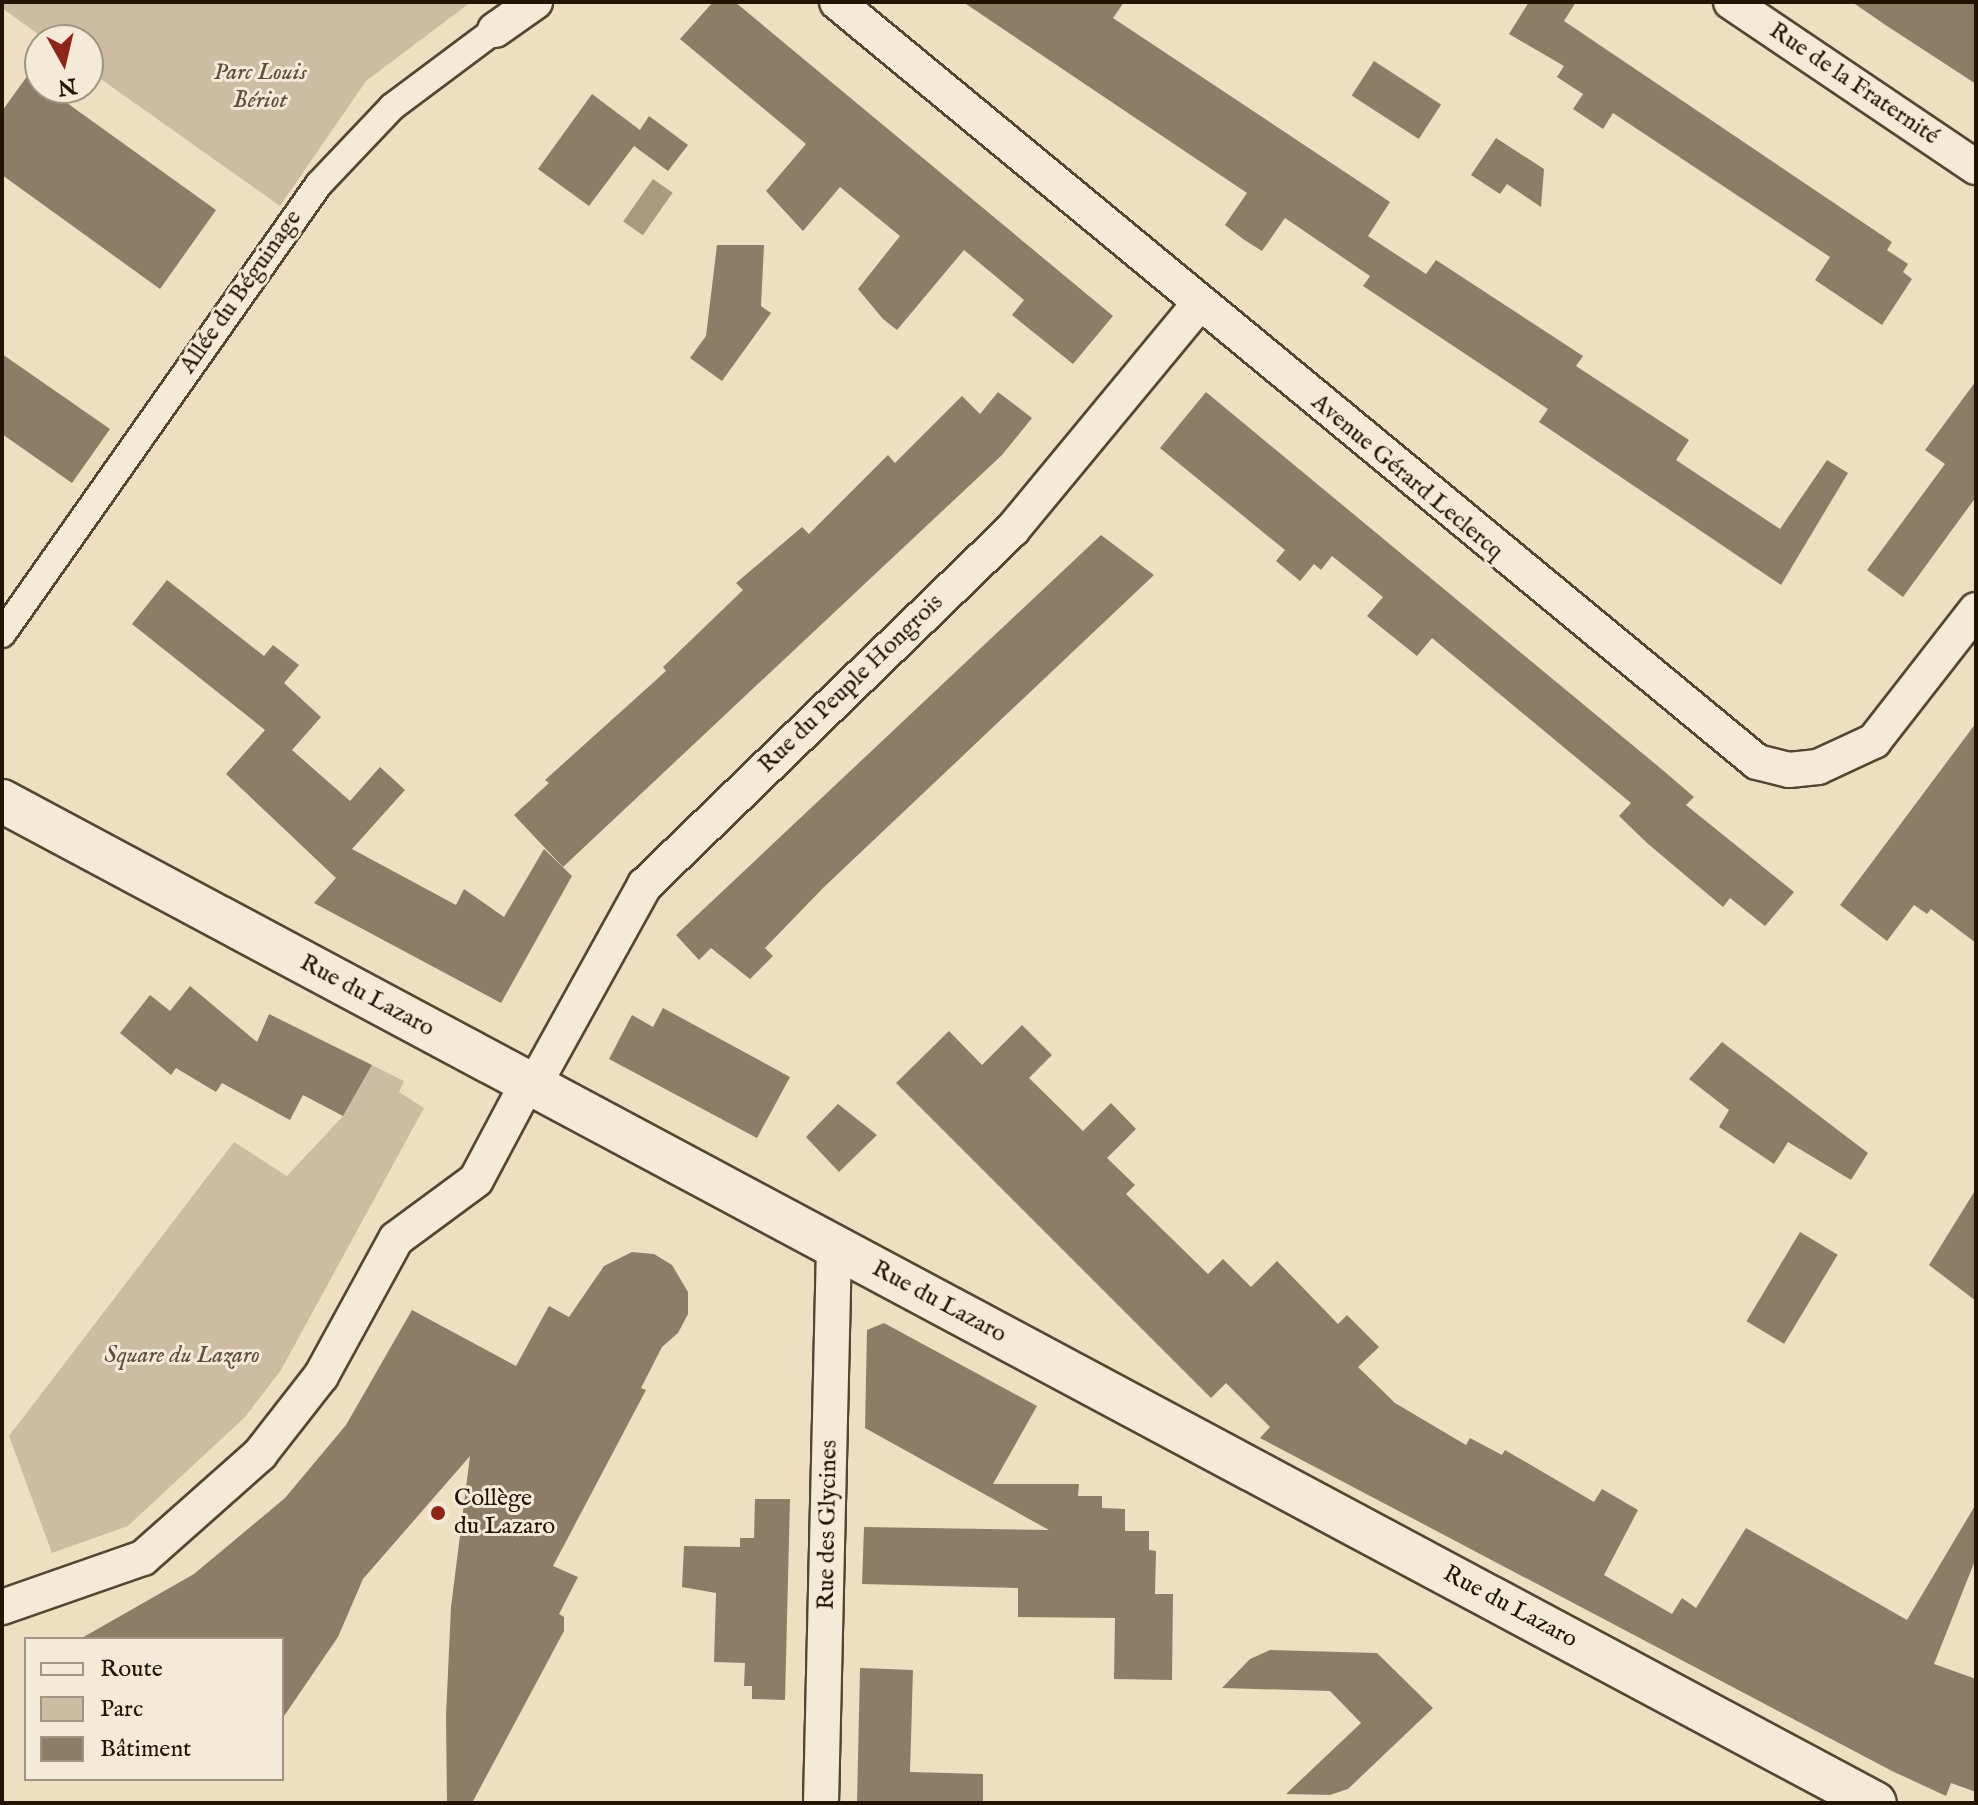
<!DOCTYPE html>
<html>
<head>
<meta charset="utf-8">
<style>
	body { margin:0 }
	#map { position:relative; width:1978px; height:1805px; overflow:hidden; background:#efdfc1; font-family:"IM FELL English",serif }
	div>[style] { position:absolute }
	.green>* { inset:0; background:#ccbca1 }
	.water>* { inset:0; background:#a99a80; transform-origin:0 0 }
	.building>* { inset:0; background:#8d7d66; transform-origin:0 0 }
	.roads { filter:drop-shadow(2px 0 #554632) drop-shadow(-2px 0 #554632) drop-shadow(0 2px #554632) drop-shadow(0 -2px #554632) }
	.pedestrian>* { height:26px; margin:-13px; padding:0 13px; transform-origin:13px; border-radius:13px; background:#f5ead7 }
	.minor>* { height:34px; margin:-17px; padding:0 17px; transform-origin:17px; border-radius:17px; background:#f5ead7 }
	.tertiary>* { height:42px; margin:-21px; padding:0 21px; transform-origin:21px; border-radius:21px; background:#f5ead7 }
	.dots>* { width:22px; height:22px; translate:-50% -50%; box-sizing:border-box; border:4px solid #f5ead7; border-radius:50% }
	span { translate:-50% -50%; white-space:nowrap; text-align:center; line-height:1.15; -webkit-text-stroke:6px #f5ead7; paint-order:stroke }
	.park-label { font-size:24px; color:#5e4e3a; font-style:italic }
	.street-label { font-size:24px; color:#221303 }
	.poi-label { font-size:24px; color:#221303 }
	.left { translate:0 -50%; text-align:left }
	.frame { position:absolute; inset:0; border:4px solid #221303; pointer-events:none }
	.legend { position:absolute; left:24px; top:1637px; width:260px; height:144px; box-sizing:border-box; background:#f5ead7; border:2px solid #a19482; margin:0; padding:10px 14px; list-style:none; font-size:24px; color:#221303 }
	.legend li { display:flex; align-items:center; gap:16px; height:40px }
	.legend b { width:40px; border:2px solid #a19482 }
	.north { position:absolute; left:24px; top:24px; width:80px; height:80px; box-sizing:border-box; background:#f5ead7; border:2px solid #a19482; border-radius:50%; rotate:172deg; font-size:22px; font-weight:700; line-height:32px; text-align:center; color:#221303 }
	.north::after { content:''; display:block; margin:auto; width:28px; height:36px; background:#8f2418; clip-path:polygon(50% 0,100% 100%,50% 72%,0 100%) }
</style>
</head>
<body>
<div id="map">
	<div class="green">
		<i style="clip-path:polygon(2px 2px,471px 2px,366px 81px,280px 206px,88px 70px,88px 40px,46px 40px,2px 8px)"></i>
		<i style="clip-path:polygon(372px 1065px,404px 1081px,399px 1092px,424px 1108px,281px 1370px,245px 1417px,128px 1526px,52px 1553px,9px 1436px,234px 1142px,287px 1176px,343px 1116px)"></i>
	</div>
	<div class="water">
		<i style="left:653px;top:179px;width:24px;height:52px;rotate:35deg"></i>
	</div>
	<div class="building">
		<i style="clip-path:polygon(713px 2px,735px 2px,1113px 316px,1073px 364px,1012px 315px,1024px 300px,964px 250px,897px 330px,883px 319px,858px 289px,900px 236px,840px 187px,803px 231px,766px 191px,806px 144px,680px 39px)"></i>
		<i style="clip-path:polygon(963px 2px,1124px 2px,1113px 18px,1390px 202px,1368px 236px,1426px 274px,1436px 260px,1583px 356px,1576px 366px,1689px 440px,1676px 460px,1780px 529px,1827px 460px,1848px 473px,1781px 585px,1539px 422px,1548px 409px,1363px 286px,1370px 276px,1285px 218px,1262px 251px,1243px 239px,1225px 225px,1247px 193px)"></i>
		<i style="clip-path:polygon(1529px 2px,1576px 2px,1564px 21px,1892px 242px,1887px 250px,1908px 264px,1903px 272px,1912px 279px,1882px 325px,1815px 280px,1830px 257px,1613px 113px,1603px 129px,1573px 109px,1583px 94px,1557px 77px,1564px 66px,1509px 34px)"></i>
		<i style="clip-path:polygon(1852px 2px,1976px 2px,1976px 84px,1887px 26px)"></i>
		<i style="left:1374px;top:61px;width:80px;height:41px;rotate:33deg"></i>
		<i style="clip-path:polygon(28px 75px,216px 210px,160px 289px,2px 175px,2px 111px)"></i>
		<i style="clip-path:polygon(592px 94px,640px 130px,649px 116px,688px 145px,668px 171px,634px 146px,589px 206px,538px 169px)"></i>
		<i style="clip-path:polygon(1496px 138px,1544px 169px,1541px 207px,1507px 184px,1500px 194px,1471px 175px)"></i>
		<i style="clip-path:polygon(717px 245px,764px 245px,761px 306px,771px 313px,722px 381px,690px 358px,706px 336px)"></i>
		<i style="clip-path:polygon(2px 354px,110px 429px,72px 483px,2px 434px)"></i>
		<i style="clip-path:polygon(1976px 381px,1976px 497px,1903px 597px,1867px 570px,1945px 464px,1925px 450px)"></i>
		<i style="clip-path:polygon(998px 392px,1032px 418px,1002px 455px,563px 867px,514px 815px,549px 783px,545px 780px,666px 671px,663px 667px,743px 590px,736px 583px,802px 527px,809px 534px,888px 455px,895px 463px,962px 396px,980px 414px)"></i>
		<i style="clip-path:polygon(1206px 392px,1665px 772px,1694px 797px,1686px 805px,1794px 892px,1765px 926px,1730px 898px,1723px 907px,1647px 843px,1619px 816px,1631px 803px,1432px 638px,1417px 656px,1367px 616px,1383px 597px,1332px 556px,1321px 570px,1314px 564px,1300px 581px,1276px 561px,1285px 550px,1160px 448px)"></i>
		<i style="clip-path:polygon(1101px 535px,1154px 575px,823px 888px,765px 948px,773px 956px,750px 979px,711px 948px,699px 960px,676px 935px)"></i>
		<i style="clip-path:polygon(167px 580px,264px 656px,273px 645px,299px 665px,284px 683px,321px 717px,292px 750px,350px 801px,380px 767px,405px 790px,352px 849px,456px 905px,464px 889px,504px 917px,544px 849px,572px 876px,501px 1003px,314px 903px,336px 878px,226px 774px,265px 730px,132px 624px)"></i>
		<i style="clip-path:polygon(1976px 723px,1976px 943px,1931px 909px,1927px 914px,1914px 905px,1887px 941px,1840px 905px)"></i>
		<i style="clip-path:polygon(190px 986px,257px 1042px,269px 1014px,372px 1065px,343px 1116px,303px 1095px,290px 1120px,222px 1083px,216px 1092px,176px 1068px,171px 1075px,120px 1033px,150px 995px,170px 1011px)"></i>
		<i style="clip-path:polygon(663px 1008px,790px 1077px,757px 1138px,609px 1059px,632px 1015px,653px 1027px)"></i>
		<i style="clip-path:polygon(1022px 1025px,1052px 1055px,1029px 1078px,1083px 1131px,1111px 1103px,1136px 1129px,1107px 1158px,1135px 1185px,1126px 1194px,1208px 1274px,1223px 1259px,1251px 1287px,1277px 1261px,1338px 1324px,1347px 1315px,1379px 1347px,1358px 1367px,1395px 1403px,1466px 1445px,1470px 1438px,1502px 1455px,1505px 1450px,1594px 1502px,1602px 1489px,1638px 1510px,1604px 1575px,1672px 1614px,1682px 1598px,1696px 1608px,1746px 1528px,1907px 1620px,1976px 1504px,1976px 1558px,1934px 1664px,1976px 1679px,1976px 1792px,1951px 1783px,1946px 1796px,1892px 1771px,1260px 1438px,1270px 1427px,1226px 1383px,1211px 1398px,896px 1083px,949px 1031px,982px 1065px)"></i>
		<i style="clip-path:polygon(1722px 1042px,1868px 1153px,1851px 1180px,1788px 1142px,1774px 1164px,1719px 1127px,1729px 1110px,1689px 1079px)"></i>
		<i style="clip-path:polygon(838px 1104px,877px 1135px,839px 1172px,806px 1137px)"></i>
		<i style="clip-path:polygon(1976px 1189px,1976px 1301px,1929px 1265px)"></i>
		<i style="left:1800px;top:1232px;width:44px;height:104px;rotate:31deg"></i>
		<i style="clip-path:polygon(632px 1252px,654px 1254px,672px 1265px,688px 1292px,688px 1314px,678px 1333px,662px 1347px,641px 1388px,646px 1390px,553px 1566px,578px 1577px,559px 1614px,564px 1617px,564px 1631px,472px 1803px,447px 1803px,446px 1715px,451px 1607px,470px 1456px,363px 1579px,338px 1637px,282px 1719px,282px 1639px,80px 1639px,194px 1574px,285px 1498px,346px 1425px,412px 1310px,516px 1366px,549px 1306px,569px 1317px,604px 1266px)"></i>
		<i style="clip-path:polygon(884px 1323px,1037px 1406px,993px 1484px,1079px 1484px,1078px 1496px,1102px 1496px,1102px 1508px,1125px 1509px,1125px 1531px,1149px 1531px,1149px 1550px,1156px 1551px,1155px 1594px,1173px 1594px,1172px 1680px,1114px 1679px,1115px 1618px,1018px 1617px,1018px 1588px,862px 1584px,864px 1527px,1049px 1530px,865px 1428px,867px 1330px)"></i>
		<i style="clip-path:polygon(755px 1499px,790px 1499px,785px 1700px,752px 1699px,752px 1686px,744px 1686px,745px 1663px,714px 1662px,716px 1593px,682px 1587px,684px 1546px,740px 1547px,740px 1538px,754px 1538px)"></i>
		<i style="clip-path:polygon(1270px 1650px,1377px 1653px,1433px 1708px,1348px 1789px,1330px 1795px,1286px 1794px,1361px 1723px,1330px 1691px,1222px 1688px,1250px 1659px)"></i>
		<i style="clip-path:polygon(860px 1668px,913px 1670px,910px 1772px,983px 1774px,983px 1803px,857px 1803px)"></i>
	</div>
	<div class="roads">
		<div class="pedestrian">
			<i style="left:2px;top:634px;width:550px;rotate:-54.84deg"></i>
			<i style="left:319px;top:184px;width:106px;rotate:-46.5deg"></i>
			<i style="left:392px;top:107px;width:129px;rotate:-36.8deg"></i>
		</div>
		<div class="minor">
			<i style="left:837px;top:2px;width:1193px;rotate:39.56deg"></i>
			<i style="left:1757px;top:762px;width:33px;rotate:14deg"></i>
			<i style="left:1789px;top:770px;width:29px;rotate:-6deg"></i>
			<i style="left:1818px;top:767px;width:62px;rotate:-24.9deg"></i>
			<i style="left:1874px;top:741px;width:166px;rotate:-52.1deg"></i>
			<i style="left:1731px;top:2px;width:295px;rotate:34deg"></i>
			<i style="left:495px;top:30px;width:49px;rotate:-35deg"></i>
			<i style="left:534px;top:1085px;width:229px;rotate:-61deg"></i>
			<i style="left:645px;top:885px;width:511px;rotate:-44.05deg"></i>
			<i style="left:1012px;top:530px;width:293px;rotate:-50.4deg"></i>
			<i style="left:2px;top:1607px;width:149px;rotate:-19.2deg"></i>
			<i style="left:143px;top:1558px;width:157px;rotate:-41.6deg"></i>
			<i style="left:260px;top:1454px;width:99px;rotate:-52deg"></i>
			<i style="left:321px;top:1376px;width:156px;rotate:-61.3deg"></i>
			<i style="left:396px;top:1239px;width:99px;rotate:-36.4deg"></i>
			<i style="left:476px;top:1180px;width:111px;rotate:-62deg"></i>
			<i style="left:821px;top:1803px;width:556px;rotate:-88.66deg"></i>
		</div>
		<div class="tertiary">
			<i style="left:2px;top:801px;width:2124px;rotate:28.15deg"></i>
		</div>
	</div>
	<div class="dots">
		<i style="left:438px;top:1513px;background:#8f2418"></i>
	</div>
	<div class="park-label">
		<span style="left:260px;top:87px">Parc Louis<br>Bériot</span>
		<span style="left:182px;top:1356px">Square du Lazaro</span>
	</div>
	<div class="street-label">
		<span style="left:1854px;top:84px;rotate:34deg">Rue de la Fraternité</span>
		<span style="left:241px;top:292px;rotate:-55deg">Allée du Béguinage</span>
		<span style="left:1407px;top:477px;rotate:40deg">Avenue Gérard Leclercq</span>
		<span style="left:851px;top:684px;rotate:-44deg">Rue du Peuple Hongrois</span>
		<span style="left:367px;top:996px;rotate:28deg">Rue du Lazaro</span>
		<span style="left:939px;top:1302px;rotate:28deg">Rue du Lazaro</span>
		<span style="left:828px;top:1525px;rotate:-89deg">Rue des Glycines</span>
		<span style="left:1510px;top:1607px;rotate:28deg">Rue du Lazaro</span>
	</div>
	<div class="poi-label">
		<span class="left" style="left:454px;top:1513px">Collège<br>du Lazaro</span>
	</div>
	<div class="frame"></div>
	<ul class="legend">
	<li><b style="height:10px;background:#f5ead7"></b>Route</li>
	<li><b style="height:22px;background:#ccbca1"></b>Parc</li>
	<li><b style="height:22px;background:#8d7d66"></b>Bâtiment</li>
	</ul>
	<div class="north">N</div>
</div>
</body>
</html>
